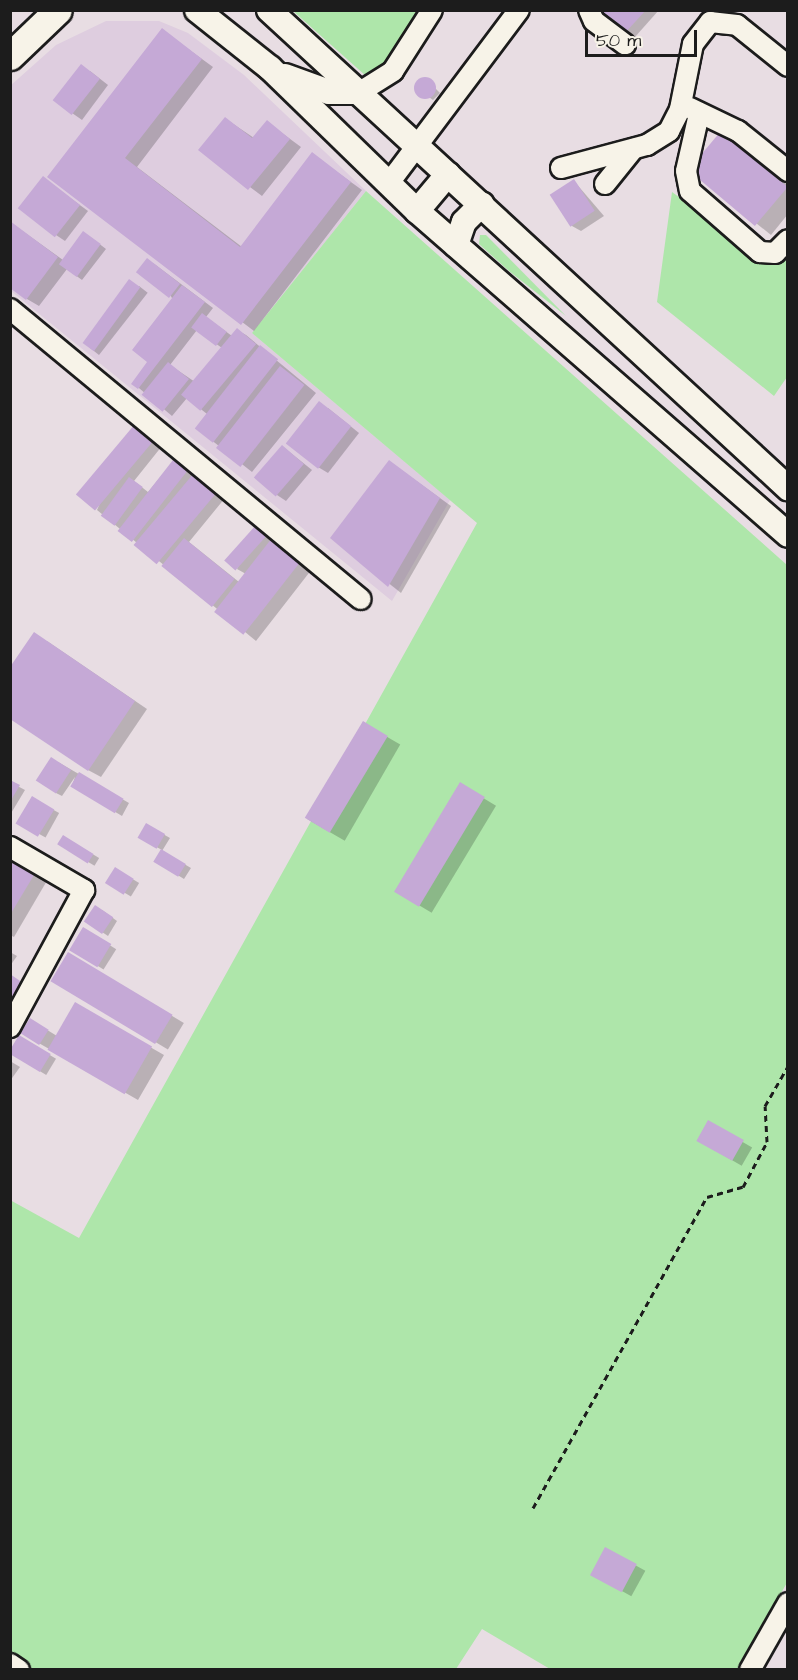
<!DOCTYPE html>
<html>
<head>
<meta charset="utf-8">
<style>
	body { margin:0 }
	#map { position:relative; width:798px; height:1680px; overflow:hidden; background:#e8dde3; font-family:"Architects Daughter",sans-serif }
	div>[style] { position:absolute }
	.built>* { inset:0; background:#decddf }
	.green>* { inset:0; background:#aee6aa }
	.shadow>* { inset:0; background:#0003; transform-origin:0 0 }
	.building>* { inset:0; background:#c5a9d6; transform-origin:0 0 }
	.round { border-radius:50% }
	.path>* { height:3px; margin-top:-1.5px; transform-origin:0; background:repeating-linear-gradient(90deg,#1c1c1c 0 6px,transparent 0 10.5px) }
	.roads { filter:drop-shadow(2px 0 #1c1c1c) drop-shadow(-2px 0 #1c1c1c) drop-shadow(0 2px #1c1c1c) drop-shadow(0 -2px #1c1c1c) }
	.minor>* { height:20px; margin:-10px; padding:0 10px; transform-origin:10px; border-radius:10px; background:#f7f3e8 }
	.major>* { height:24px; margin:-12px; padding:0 12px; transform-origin:12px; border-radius:12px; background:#f7f3e8 }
	.highway>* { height:27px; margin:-13.5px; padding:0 13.5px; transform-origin:13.5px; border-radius:13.5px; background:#f7f3e8 }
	span { translate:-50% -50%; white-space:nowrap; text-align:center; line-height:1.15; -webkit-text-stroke:4.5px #f7f3e8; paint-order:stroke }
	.frame { position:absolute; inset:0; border:12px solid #1c1c1c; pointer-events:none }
	.scale { position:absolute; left:585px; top:30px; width:112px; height:27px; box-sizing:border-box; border:3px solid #1c1c1c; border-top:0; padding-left:8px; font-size:18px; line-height:21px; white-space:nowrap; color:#1c1c1c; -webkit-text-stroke:4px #f7f3e8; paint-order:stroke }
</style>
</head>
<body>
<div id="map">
	<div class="built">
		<i style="clip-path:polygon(106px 21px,159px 21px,188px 33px,244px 75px,366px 191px,252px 333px,450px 500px,392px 601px,11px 291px,10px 86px,56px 45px)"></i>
	</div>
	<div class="green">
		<i style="clip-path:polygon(293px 11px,417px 11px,414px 24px,380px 71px,366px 76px)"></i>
		<i style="clip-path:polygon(366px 191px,787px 565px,788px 1581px,737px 1669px,550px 1669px,482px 1629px,456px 1669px,33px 1669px,10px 1655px,10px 1200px,79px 1238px,477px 523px,252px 333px)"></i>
		<i style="clip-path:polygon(672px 192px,768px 262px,787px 243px,787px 377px,774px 396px,657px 302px)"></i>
		<i style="clip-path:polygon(480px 235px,486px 235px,566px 316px,509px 271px,479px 244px)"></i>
	</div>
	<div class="shadow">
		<i style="clip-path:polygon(603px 10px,659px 10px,635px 37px)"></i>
		<i style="clip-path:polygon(162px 30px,213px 67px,137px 167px,242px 247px,312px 154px,362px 190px,254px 331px,49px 176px)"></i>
		<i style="clip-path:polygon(90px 71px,108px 85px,82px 120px,55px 101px)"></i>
		<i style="clip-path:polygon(426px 79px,440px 93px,433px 100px,416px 88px)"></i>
		<i style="clip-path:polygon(226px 119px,254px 138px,267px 122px,301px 147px,262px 196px,200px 150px)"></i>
		<i style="clip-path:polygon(722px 133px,788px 185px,788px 214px,771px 235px,690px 170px)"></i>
		<i style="clip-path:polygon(43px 178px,88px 211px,65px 241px,56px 235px)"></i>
		<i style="clip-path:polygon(574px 181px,604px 216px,581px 231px,572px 226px)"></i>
		<i style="clip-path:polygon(10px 222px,63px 260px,89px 236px,106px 249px,82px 280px,67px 269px,39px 306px,27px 299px)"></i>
		<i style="clip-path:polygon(evenodd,153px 263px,213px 308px,206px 317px,232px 336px,237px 330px,246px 335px,316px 393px,252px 472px,196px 428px,207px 414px,187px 398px,172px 416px,133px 383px,149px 362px,173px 300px,153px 263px,197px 330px,222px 348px,195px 382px,170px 365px,197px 330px)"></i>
		<i style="left:139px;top:286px;width:11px;height:79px;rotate:38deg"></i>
		<i style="clip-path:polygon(328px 408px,359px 433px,328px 473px,318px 467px)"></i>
		<i style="clip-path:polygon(135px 426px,162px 446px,134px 481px,148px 492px,173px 462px,225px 498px,189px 542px,239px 582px,246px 574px,237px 569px,257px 526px,312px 569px,256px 641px,97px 510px)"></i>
		<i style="clip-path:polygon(282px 446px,312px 470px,286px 501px,277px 495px)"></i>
		<i style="clip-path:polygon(390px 462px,451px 506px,401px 593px,332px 538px)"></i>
		<i style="clip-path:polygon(47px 641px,147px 709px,101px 777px,88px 770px)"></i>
		<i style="left:363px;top:723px;width:43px;height:111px;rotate:30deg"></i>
		<i style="clip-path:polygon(58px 762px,129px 803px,122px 816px,72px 786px,75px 777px,62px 796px,56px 793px)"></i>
		<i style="clip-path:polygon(10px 782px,25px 790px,10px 815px)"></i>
		<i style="left:460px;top:784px;width:42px;height:125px;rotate:31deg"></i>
		<i style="left:32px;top:798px;width:31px;height:28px;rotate:29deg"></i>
		<i style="clip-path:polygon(147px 825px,170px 838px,162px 851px,191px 868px,184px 879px,155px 861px,162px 850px,140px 838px)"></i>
		<i style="left:64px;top:837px;width:41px;height:9px;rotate:31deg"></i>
		<i style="clip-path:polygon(10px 857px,48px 879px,14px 937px,10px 935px)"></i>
		<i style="left:116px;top:869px;width:27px;height:16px;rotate:31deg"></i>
		<i style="clip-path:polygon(102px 910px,117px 921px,108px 936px,102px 932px)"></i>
		<i style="left:84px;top:929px;width:38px;height:24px;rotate:32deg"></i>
		<i style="clip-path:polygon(10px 952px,17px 956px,10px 966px)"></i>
		<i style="left:69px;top:954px;width:134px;height:31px;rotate:31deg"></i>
		<i style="clip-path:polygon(75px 1004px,164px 1055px,138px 1100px,23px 1034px,31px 1020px,57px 1036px)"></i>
		<i style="left:20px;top:1037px;width:42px;height:19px;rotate:31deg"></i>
		<i style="clip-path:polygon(10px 1061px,20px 1067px,10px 1081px)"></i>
		<i style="left:708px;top:1122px;width:51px;height:21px;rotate:30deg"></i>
		<i style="left:606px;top:1549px;width:45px;height:29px;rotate:29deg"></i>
	</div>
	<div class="building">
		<i style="clip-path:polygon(600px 10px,646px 10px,625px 33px)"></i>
		<i style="clip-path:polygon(162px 28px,202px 59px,125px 158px,240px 247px,312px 152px,351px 182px,241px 325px,47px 177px)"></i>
		<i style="left:81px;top:64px;width:24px;height:46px;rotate:38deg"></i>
		<i class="round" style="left:414px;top:77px;width:22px;height:22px"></i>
		<i style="clip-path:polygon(225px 117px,252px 138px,267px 120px,290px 139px,248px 190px,198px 150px)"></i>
		<i style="left:721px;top:131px;width:87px;height:51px;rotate:40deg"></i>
		<i style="left:43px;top:176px;width:47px;height:41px;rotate:38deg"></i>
		<i style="left:574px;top:179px;width:38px;height:29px;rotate:57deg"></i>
		<i style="clip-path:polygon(10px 221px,58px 257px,26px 300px,10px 288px)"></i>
		<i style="left:83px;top:231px;width:22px;height:41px;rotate:36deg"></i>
		<i style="left:147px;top:258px;width:42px;height:18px;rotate:38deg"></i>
		<i style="left:129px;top:279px;width:14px;height:79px;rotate:36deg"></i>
		<i style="clip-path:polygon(182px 285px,205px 302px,138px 389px,131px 384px,147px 362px,132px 350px)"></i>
		<i style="left:202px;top:313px;width:31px;height:18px;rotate:37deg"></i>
		<i style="left:237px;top:328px;width:25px;height:87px;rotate:40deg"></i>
		<i style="left:260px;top:345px;width:23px;height:106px;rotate:38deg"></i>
		<i style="left:168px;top:362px;width:27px;height:42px;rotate:39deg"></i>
		<i style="left:280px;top:366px;width:31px;height:104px;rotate:38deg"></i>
		<i style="left:319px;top:401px;width:41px;height:54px;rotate:38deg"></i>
		<i style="left:135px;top:424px;width:25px;height:92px;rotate:40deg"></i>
		<i style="left:282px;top:445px;width:29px;height:43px;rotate:41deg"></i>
		<i style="left:173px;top:460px;width:18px;height:90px;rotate:38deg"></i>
		<i style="clip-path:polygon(389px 460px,440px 498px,388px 587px,330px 538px)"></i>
		<i style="left:194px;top:473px;width:30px;height:94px;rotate:40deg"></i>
		<i style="left:129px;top:477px;width:17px;height:48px;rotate:36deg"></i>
		<i style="left:257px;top:524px;width:15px;height:49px;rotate:42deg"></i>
		<i style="left:184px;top:538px;width:65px;height:36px;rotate:39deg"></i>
		<i style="left:272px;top:538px;width:37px;height:94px;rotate:38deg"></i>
		<i style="clip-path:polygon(34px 632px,135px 701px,88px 771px,10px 719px,10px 667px)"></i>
		<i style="left:363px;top:721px;width:29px;height:113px;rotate:31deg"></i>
		<i style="left:51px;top:757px;width:24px;height:28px;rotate:33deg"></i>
		<i style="left:79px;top:772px;width:52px;height:17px;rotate:31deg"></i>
		<i style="clip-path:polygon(10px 780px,20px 785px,10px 802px)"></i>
		<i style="left:460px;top:782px;width:29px;height:128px;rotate:31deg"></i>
		<i style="left:32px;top:796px;width:26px;height:32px;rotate:31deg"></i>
		<i style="left:146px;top:823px;width:22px;height:17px;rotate:30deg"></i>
		<i style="left:63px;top:835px;width:36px;height:11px;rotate:32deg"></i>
		<i style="left:161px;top:849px;width:29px;height:15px;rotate:31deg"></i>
		<i style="clip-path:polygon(10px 855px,37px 870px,10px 915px)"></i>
		<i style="left:115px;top:867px;width:22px;height:19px;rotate:32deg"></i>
		<i style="left:95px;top:905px;width:22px;height:20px;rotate:34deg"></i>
		<i style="left:83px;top:927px;width:33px;height:27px;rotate:31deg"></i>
		<i style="left:68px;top:952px;width:122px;height:34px;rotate:31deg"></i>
		<i style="clip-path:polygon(10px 974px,23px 983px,10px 1003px)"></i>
		<i style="left:75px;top:1002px;width:89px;height:55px;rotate:30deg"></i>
		<i style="left:30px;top:1018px;width:22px;height:18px;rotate:32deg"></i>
		<i style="left:19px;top:1035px;width:37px;height:21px;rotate:31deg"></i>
		<i style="left:708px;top:1120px;width:41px;height:24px;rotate:29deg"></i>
		<i style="left:605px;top:1547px;width:36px;height:32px;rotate:28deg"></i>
	</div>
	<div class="path">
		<i style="left:533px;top:1508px;width:356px;rotate:-60.8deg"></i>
		<i style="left:707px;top:1197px;width:37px;rotate:-16deg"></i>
		<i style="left:743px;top:1187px;width:51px;rotate:-61.9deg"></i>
		<i style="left:767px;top:1142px;width:36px;rotate:-93deg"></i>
		<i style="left:765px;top:1106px;width:46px;rotate:-60.1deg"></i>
	</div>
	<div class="roads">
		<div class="minor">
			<i style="left:589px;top:10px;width:12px;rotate:66deg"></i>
			<i style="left:594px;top:21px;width:39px;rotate:37deg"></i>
			<i style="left:360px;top:92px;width:39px;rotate:-32deg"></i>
			<i style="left:393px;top:71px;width:72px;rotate:-57.4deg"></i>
			<i style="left:690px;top:108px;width:53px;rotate:25.6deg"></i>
			<i style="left:738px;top:131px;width:64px;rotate:38.7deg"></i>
			<i style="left:699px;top:114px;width:58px;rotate:102.8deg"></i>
			<i style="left:686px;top:171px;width:20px;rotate:79deg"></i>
			<i style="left:690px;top:191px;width:93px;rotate:41.1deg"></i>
			<i style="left:760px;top:252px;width:15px;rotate:4deg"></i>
			<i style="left:775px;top:253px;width:18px;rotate:-45deg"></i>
			<i style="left:561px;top:168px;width:89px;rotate:-15deg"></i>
			<i style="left:647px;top:145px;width:26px;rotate:-32deg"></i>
			<i style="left:669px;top:131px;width:25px;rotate:-63deg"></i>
			<i style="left:680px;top:109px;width:66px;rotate:-78.7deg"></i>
			<i style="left:693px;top:44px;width:28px;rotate:-52deg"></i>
			<i style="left:710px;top:22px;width:27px;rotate:6deg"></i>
			<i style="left:737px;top:25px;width:65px;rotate:38.8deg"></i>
			<i style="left:389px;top:183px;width:216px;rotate:-53.1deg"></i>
			<i style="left:605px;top:184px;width:45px;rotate:-51.3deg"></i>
			<i style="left:10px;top:309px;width:455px;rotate:39.6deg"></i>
			<i style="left:10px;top:847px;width:86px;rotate:30.2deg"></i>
			<i style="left:84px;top:890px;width:156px;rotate:118.4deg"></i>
			<i style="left:10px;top:1664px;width:11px;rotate:34deg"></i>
			<i style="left:750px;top:1670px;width:77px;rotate:-60.4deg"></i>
		</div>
		<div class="major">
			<i style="left:197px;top:10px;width:93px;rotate:38.5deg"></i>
			<i style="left:270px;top:68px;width:205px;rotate:44.2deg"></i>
			<i style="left:417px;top:211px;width:493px;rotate:41.1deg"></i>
			<i style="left:269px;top:10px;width:706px;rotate:42.65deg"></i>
			<i style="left:285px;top:76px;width:47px;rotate:20deg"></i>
			<i style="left:329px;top:92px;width:31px"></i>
			<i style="left:417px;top:211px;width:48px;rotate:-50deg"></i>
			<i style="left:456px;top:245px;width:24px;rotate:-71deg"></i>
			<i style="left:464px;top:222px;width:25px;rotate:-45deg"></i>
		</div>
		<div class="highway">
			<i style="left:10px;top:56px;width:66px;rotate:-43.8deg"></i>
		</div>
	</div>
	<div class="frame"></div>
	<div class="scale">50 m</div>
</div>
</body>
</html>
